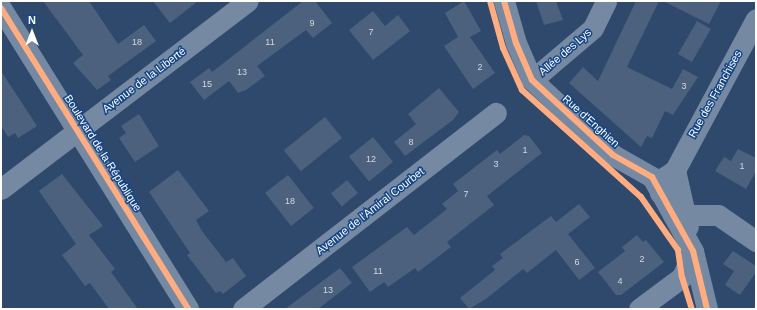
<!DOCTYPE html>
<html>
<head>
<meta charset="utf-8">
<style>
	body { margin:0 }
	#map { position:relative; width:757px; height:310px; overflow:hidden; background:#2f496d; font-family:Arial,sans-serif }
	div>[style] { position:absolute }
	.building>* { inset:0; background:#4b617e; transform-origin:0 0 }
	.minor>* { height:21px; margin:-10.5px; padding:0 10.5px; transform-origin:10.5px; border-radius:10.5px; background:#7589a3 }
	.cycleway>* { height:6px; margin:-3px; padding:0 3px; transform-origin:3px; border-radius:3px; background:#ffac80 }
	span { translate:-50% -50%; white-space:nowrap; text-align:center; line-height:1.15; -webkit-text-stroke:3px #144588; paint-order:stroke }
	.number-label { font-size:9px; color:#d2d8df }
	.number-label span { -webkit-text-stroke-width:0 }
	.street-label { font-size:11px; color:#fff }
	.frame { position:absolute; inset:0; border:2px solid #fff; pointer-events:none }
	.north { position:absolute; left:12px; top:12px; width:40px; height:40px; -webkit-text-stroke:3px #144588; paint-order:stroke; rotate:0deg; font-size:11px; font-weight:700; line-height:16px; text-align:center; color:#fff }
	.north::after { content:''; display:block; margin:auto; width:14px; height:18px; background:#fff; clip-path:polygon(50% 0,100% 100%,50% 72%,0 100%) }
</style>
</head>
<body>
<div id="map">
	<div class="building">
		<i style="clip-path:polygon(43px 1px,89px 1px,118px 44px,144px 25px,156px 41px,108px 76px,111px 80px,97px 90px,73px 63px,83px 55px)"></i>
		<i style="clip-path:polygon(153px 1px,198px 1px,170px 23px)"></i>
		<i style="clip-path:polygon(303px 1px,315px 1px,332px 23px,313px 38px,306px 30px,257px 66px,265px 76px,246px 90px,238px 93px,229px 81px,204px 100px,190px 82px,209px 68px,212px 72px)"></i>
		<i style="clip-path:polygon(464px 1px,481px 31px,470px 37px,495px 73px,473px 89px,444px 46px,458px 37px,445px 13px)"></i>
		<i style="clip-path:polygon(536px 1px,556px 1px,563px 20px,544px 25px)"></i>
		<i style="clip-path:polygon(636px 1px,659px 1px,627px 67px,672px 89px,683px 69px,698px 77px,673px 115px,665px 111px,652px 138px,647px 136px,641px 147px,569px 83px,583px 67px,598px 81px)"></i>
		<i style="clip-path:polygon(663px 1px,721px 1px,709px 24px)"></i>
		<i style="clip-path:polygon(373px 11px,385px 26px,398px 15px,410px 31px,373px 60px,349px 30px)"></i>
		<i style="left:697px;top:21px;width:16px;height:38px;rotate:30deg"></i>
		<i style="clip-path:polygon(1px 71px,37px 126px,18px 138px,15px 133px,8px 137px,1px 126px)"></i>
		<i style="clip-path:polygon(439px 88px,459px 112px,453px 120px,405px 156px,394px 142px,416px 124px,408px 114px)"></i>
		<i style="clip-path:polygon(139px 114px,159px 146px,135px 162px,119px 138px,126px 133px,121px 126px)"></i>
		<i style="left:325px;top:117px;width:27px;height:53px;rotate:51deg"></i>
		<i style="clip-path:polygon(524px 135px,529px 136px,542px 153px,487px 196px,494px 205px,447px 242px,451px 247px,418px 272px,415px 268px,388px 287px,384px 282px,370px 292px,352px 267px,407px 227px,414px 235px,447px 209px,442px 204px,458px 191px,453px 184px,497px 150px,500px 154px)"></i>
		<i style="left:373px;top:137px;width:32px;height:31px;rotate:51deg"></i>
		<i style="clip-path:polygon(738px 149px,756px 158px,756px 171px,746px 189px,715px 171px,724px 157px,731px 161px)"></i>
		<i style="clip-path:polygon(178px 170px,209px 211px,196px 220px,202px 231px,226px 262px,233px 258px,246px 276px,223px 294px,220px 291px,216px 293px,187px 255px,190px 253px,149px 192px)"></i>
		<i style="clip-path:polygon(62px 174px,103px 226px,89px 235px,115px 269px,111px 272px,138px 309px,109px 309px,90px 283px,85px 286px,62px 255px,76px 244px,39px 191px)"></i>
		<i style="left:288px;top:175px;width:42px;height:29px;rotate:52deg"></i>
		<i style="left:347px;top:180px;width:17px;height:21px;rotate:50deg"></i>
		<i style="clip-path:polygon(579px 204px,590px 217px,568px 234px,595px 268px,579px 280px,556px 250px,527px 273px,523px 269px,486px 299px,469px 309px,460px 298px,495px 270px,492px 266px,503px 258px,500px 254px,551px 216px,556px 222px)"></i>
		<i style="clip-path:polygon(637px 235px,643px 242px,646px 240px,664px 262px,621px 295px,616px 295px,598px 272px,625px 251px,622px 247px)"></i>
		<i style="clip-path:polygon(733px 251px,756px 266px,756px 272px,740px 295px,725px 285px,734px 271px,723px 264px)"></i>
		<i style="clip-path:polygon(340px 268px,352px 283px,318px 309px,285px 309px)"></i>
	</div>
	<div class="minor">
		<i style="left:504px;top:1px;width:44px;rotate:74.1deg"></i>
		<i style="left:516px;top:43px;width:40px;rotate:66.6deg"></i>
		<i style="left:532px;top:80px;width:110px;rotate:42.8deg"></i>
		<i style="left:613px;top:155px;width:45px;rotate:29.4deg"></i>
		<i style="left:652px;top:177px;width:85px;rotate:61deg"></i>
		<i style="left:693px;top:251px;width:60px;rotate:76.4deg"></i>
		<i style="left:1px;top:8px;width:354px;rotate:58.1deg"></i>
		<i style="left:532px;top:80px;width:80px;rotate:-40.4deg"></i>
		<i style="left:593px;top:28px;width:30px;rotate:-64deg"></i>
		<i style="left:675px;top:170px;width:58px;rotate:77.2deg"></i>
		<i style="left:1px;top:189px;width:310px;rotate:-37.3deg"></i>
		<i style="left:660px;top:193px;width:17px;rotate:-73deg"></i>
		<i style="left:665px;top:177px;width:12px;rotate:-35deg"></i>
		<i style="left:675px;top:170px;width:171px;rotate:-61.8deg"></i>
		<i style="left:673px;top:215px;width:45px"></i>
		<i style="left:718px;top:215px;width:46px;rotate:34.4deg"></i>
		<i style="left:243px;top:309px;width:320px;rotate:-37.8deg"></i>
		<i style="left:639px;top:309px;width:54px;rotate:-36.7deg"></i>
		<i style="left:682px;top:277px;width:28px;rotate:-67deg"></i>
	</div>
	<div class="cycleway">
		<i style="left:490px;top:1px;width:49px;rotate:74.5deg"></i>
		<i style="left:503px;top:48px;width:46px;rotate:65.7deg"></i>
		<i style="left:522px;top:90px;width:160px;rotate:42deg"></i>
		<i style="left:641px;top:197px;width:65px;rotate:55.1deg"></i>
		<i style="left:678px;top:250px;width:27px;rotate:82deg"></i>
		<i style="left:682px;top:277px;width:34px;rotate:73deg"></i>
		<i style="left:504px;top:1px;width:44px;rotate:74.1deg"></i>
		<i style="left:516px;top:43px;width:40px;rotate:66.6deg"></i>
		<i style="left:532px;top:80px;width:110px;rotate:42.8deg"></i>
		<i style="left:613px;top:155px;width:45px;rotate:29.4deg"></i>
		<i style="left:652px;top:177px;width:85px;rotate:61deg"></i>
		<i style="left:693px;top:251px;width:60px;rotate:76.4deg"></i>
		<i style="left:1px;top:8px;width:354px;rotate:58.1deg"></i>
	</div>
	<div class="number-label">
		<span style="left:312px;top:23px">9</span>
		<span style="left:371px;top:32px">7</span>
		<span style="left:137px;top:42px">18</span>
		<span style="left:270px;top:42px">11</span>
		<span style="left:480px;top:67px">2</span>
		<span style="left:242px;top:72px">13</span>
		<span style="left:207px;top:84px">15</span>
		<span style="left:684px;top:86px">3</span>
		<span style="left:411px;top:142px">8</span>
		<span style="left:525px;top:150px">1</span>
		<span style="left:371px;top:159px">12</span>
		<span style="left:496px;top:164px">3</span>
		<span style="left:742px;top:166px">1</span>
		<span style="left:466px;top:194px">7</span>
		<span style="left:290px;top:201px">18</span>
		<span style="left:642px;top:259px">2</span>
		<span style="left:577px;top:262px">6</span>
		<span style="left:378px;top:271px">11</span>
		<span style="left:620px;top:281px">4</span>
		<span style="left:328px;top:290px">13</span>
	</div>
	<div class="street-label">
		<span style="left:565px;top:52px;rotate:-41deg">Allée des Lys</span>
		<span style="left:144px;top:80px;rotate:-37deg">Avenue de la Liberté</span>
		<span style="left:715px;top:94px;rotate:-61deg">Rue des Franchises</span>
		<span style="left:591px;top:121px;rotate:42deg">Rue d'Enghien</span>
		<span style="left:103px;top:153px;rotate:58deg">Boulevard de la République</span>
		<span style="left:370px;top:211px;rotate:-38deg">Avenue de l'Amiral Courbet</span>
	</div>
	<div class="frame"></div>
	<div class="north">N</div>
</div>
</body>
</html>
